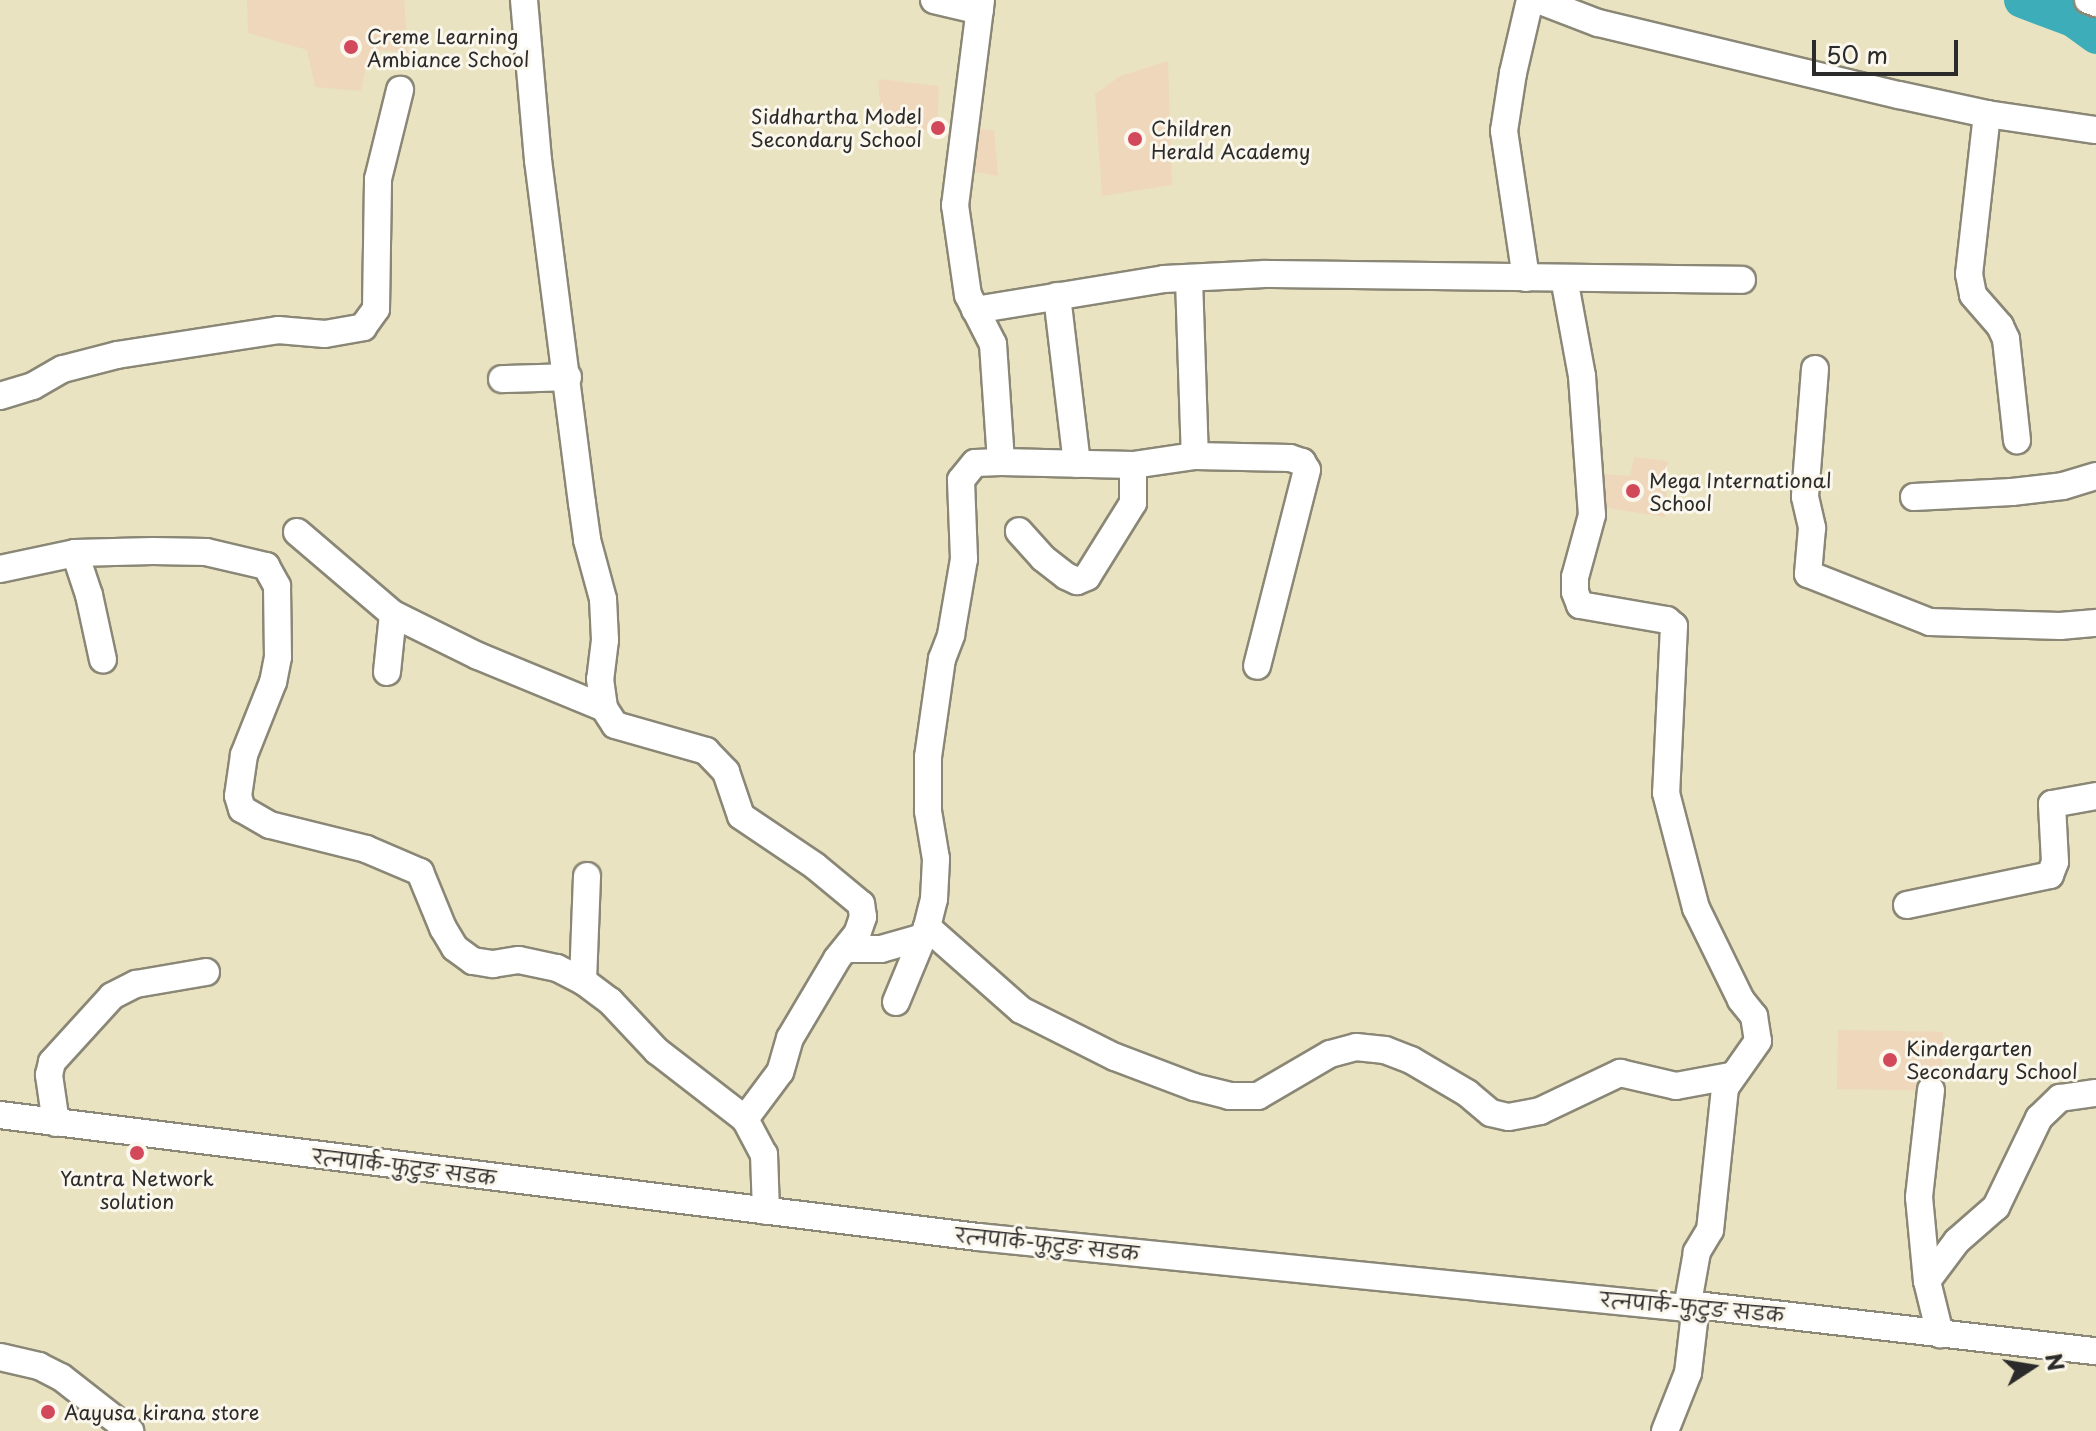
<!DOCTYPE html>
<html>
<head>
<meta charset="utf-8">
<style>
	body { margin:0 }
	#map { position:relative; width:2096px; height:1431px; overflow:hidden; background:#eae3c2; font-family:"Playpen Sans","Playpen Sans Deva",sans-serif }
	div>[style] { position:absolute }
	.built>* { inset:0; background:#eed7bb; transform-origin:0 0 }
	.river>* { height:36px; margin:-18px; padding:0 18px; transform-origin:18px; border-radius:18px; background:#3dadba }
	.roads { filter:drop-shadow(2px 0 #8a8776) drop-shadow(-2px 0 #8a8776) drop-shadow(0 2px #8a8776) drop-shadow(0 -2px #8a8776) }
	.minor>* { height:26px; margin:-13px; padding:0 13px; transform-origin:13px; border-radius:13px; background:#fff }
	.dots>* { width:22px; height:22px; translate:-50% -50%; box-sizing:border-box; border:4px solid #fbf7ec; border-radius:50% }
	span { translate:-50% -50%; white-space:nowrap; text-align:center; line-height:1.15; -webkit-text-stroke:6px #fbf7ec; paint-order:stroke }
	.poi-label { font-size:20px; color:#2b2b2b }
	.left { translate:0 -50%; text-align:left }
	.right { translate:-100% -50%; text-align:right }
	.street-label { font-size:20px; color:#2b2b2b }
	.north { position:absolute; left:1992px; top:1327px; width:80px; height:80px; -webkit-text-stroke:6px #fbf7ec; paint-order:stroke; rotate:78deg; font-size:22px; font-weight:700; line-height:32px; text-align:center; color:#2b2b2b }
	.north::after { content:''; display:block; margin:auto; width:28px; height:36px; background:#2b2b2b; clip-path:polygon(50% 0,100% 100%,50% 72%,0 100%) }
	.scale { position:absolute; left:1812px; top:40px; width:146px; height:36px; box-sizing:border-box; border:4px solid #2b2b2b; border-top:0; padding-left:10px; font-size:24px; line-height:28px; white-space:nowrap; color:#2b2b2b; -webkit-text-stroke:6px #fbf7ec; paint-order:stroke }
</style>
</head>
<body>
<div id="map">
	<div class="built">
		<i style="clip-path:polygon(247px 0,404px 0,408px 53px,370px 49px,361px 91px,315px 87px,307px 50px,248px 33px)"></i>
		<i style="clip-path:polygon(1168px 61px,1172px 185px,1102px 196px,1095px 94px,1120px 76px)"></i>
		<i style="clip-path:polygon(878px 79px,939px 86px,937px 126px,994px 130px,998px 176px,957px 169px,957px 134px,882px 125px)"></i>
		<i style="clip-path:polygon(1634px 457px,1668px 461px,1665px 517px,1596px 506px,1603px 474px,1630px 476px)"></i>
		<i style="left:1838px;top:1030px;width:105px;height:59px;rotate:1deg"></i>
	</div>
	<div class="river">
		<i style="left:2022px;top:0;width:54px;rotate:20.4deg"></i>
		<i style="left:2073px;top:19px;width:29px;rotate:36deg"></i>
	</div>
	<div class="roads">
		<div class="minor">
			<i style="left:524px;top:0;width:161px;rotate:85deg"></i>
			<i style="left:538px;top:160px;width:346px;rotate:82.7deg"></i>
			<i style="left:582px;top:503px;width:37px;rotate:82deg"></i>
			<i style="left:587px;top:540px;width:61px;rotate:74.8deg"></i>
			<i style="left:603px;top:599px;width:41px;rotate:87.2deg"></i>
			<i style="left:605px;top:640px;width:39px;rotate:97deg"></i>
			<i style="left:600px;top:679px;width:29px;rotate:82deg"></i>
			<i style="left:604px;top:708px;width:20px;rotate:57deg"></i>
			<i style="left:615px;top:725px;width:95px;rotate:15.9deg"></i>
			<i style="left:706px;top:751px;width:29px;rotate:46deg"></i>
			<i style="left:726px;top:772px;width:46px;rotate:71.2deg"></i>
			<i style="left:741px;top:816px;width:89px;rotate:34deg"></i>
			<i style="left:815px;top:866px;width:60px;rotate:39.6deg"></i>
			<i style="left:861px;top:904px;width:13px;rotate:81deg"></i>
			<i style="left:863px;top:917px;width:18px;rotate:109deg"></i>
			<i style="left:857px;top:934px;width:32px;rotate:129deg"></i>
			<i style="left:837px;top:959px;width:92px;rotate:120.7deg"></i>
			<i style="left:790px;top:1038px;width:35px;rotate:106deg"></i>
			<i style="left:780px;top:1072px;width:59px;rotate:126.7deg"></i>
			<i style="left:934px;top:0;width:47px;rotate:13.4deg"></i>
			<i style="left:981px;top:0;width:207px;rotate:97.2deg"></i>
			<i style="left:955px;top:205px;width:91px;rotate:81.8deg"></i>
			<i style="left:968px;top:295px;width:55px;rotate:63deg"></i>
			<i style="left:993px;top:344px;width:118px;rotate:86.1deg"></i>
			<i style="left:1001px;top:462px;width:132px;rotate:1.3deg"></i>
			<i style="left:1133px;top:465px;width:38px;rotate:90deg"></i>
			<i style="left:1133px;top:503px;width:87px;rotate:121.9deg"></i>
			<i style="left:1087px;top:577px;width:11px;rotate:158deg"></i>
			<i style="left:1077px;top:581px;width:12px;rotate:-156deg"></i>
			<i style="left:1066px;top:576px;width:29px;rotate:-142deg"></i>
			<i style="left:1043px;top:558px;width:36px;rotate:-132deg"></i>
			<i style="left:1538px;top:0;width:64px;rotate:21deg"></i>
			<i style="left:1598px;top:23px;width:309px;rotate:13.5deg"></i>
			<i style="left:1899px;top:95px;width:90px;rotate:12.2deg"></i>
			<i style="left:1987px;top:114px;width:110px;rotate:8.4deg"></i>
			<i style="left:2088px;top:0;width:9px;rotate:21deg"></i>
			<i style="left:1987px;top:114px;width:161px;rotate:96.4deg"></i>
			<i style="left:1969px;top:274px;width:21px;rotate:79deg"></i>
			<i style="left:1973px;top:295px;width:41px;rotate:48.9deg"></i>
			<i style="left:2000px;top:326px;width:14px;rotate:65deg"></i>
			<i style="left:2006px;top:339px;width:102px;rotate:83.8deg"></i>
			<i style="left:1526px;top:278px;width:149px;rotate:-98.5deg"></i>
			<i style="left:1504px;top:131px;width:59px;rotate:-81.2deg"></i>
			<i style="left:1513px;top:73px;width:75px;rotate:-76.9deg"></i>
			<i style="left:1564px;top:278px;width:100px;rotate:79.6deg"></i>
			<i style="left:1582px;top:376px;width:139px;rotate:85.9deg"></i>
			<i style="left:1592px;top:515px;width:64px;rotate:105.3deg"></i>
			<i style="left:1575px;top:577px;width:15px;rotate:90deg"></i>
			<i style="left:1575px;top:592px;width:14px;rotate:69deg"></i>
			<i style="left:1580px;top:605px;width:88px;rotate:9.8deg"></i>
			<i style="left:1667px;top:620px;width:9px;rotate:41deg"></i>
			<i style="left:1674px;top:626px;width:167px;rotate:92.7deg"></i>
			<i style="left:1666px;top:793px;width:119px;rotate:75.4deg"></i>
			<i style="left:1696px;top:908px;width:102px;rotate:63.9deg"></i>
			<i style="left:1741px;top:1000px;width:21px;rotate:51deg"></i>
			<i style="left:1754px;top:1016px;width:25px;rotate:81deg"></i>
			<i style="left:1758px;top:1041px;width:57px;rotate:125.1deg"></i>
			<i style="left:1725px;top:1088px;width:143px;rotate:96deg"></i>
			<i style="left:1710px;top:1230px;width:26px;rotate:121deg"></i>
			<i style="left:1697px;top:1252px;width:57px;rotate:100.1deg"></i>
			<i style="left:1189px;top:279px;width:177px;rotate:88.1deg"></i>
			<i style="left:1057px;top:296px;width:169px;rotate:83.2deg"></i>
			<i style="left:975px;top:310px;width:192px;rotate:-9.3deg"></i>
			<i style="left:1164px;top:279px;width:101px;rotate:-2.8deg"></i>
			<i style="left:1265px;top:274px;width:477px;rotate:0.7deg"></i>
			<i style="left:1815px;top:369px;width:128px;rotate:94.5deg"></i>
			<i style="left:1805px;top:497px;width:32px;rotate:77deg"></i>
			<i style="left:1812px;top:528px;width:46px;rotate:95deg"></i>
			<i style="left:1808px;top:574px;width:131px;rotate:21.5deg"></i>
			<i style="left:1930px;top:622px;width:130px;rotate:1.8deg"></i>
			<i style="left:2060px;top:626px;width:36px;rotate:-5deg"></i>
			<i style="left:502px;top:379px;width:66px;rotate:-1.7deg"></i>
			<i style="left:0;top:396px;width:34px;rotate:-17deg"></i>
			<i style="left:33px;top:386px;width:34px;rotate:-30deg"></i>
			<i style="left:63px;top:369px;width:56px;rotate:-14.5deg"></i>
			<i style="left:117px;top:355px;width:163px;rotate:-8.8deg"></i>
			<i style="left:278px;top:330px;width:47px;rotate:4.9deg"></i>
			<i style="left:325px;top:334px;width:39px;rotate:-10deg"></i>
			<i style="left:363px;top:327px;width:22px;rotate:-54deg"></i>
			<i style="left:376px;top:309px;width:130px;rotate:-89.1deg"></i>
			<i style="left:378px;top:179px;width:92px;rotate:-76.1deg"></i>
			<i style="left:1133px;top:465px;width:63px;rotate:-8.3deg"></i>
			<i style="left:1195px;top:456px;width:95px;rotate:1.2deg"></i>
			<i style="left:1290px;top:458px;width:13px;rotate:18deg"></i>
			<i style="left:1302px;top:462px;width:9px;rotate:58deg"></i>
			<i style="left:1307px;top:470px;width:202px;rotate:104.3deg"></i>
			<i style="left:1914px;top:497px;width:98px;rotate:-2.9deg"></i>
			<i style="left:2012px;top:492px;width:51px;rotate:-6.7deg"></i>
			<i style="left:2063px;top:486px;width:34px;rotate:-17deg"></i>
			<i style="left:297px;top:532px;width:126px;rotate:40.5deg"></i>
			<i style="left:393px;top:614px;width:95px;rotate:26.3deg"></i>
			<i style="left:478px;top:656px;width:136px;rotate:22.4deg"></i>
			<i style="left:75px;top:553px;width:44px;rotate:71.6deg"></i>
			<i style="left:89px;top:595px;width:66px;rotate:77.8deg"></i>
			<i style="left:0;top:569px;width:77px;rotate:-12deg"></i>
			<i style="left:75px;top:553px;width:78px;rotate:-1.5deg"></i>
			<i style="left:153px;top:551px;width:53px;rotate:1.1deg"></i>
			<i style="left:206px;top:552px;width:62px;rotate:13.1deg"></i>
			<i style="left:266px;top:566px;width:23px;rotate:61deg"></i>
			<i style="left:277px;top:586px;width:71px;rotate:89.2deg"></i>
			<i style="left:278px;top:657px;width:25px;rotate:101deg"></i>
			<i style="left:273px;top:682px;width:79px;rotate:111.7deg"></i>
			<i style="left:244px;top:755px;width:41px;rotate:98.3deg"></i>
			<i style="left:238px;top:796px;width:14px;rotate:73deg"></i>
			<i style="left:242px;top:809px;width:32px;rotate:30deg"></i>
			<i style="left:270px;top:825px;width:99px;rotate:14deg"></i>
			<i style="left:366px;top:849px;width:59px;rotate:23.1deg"></i>
			<i style="left:420px;top:872px;width:61px;rotate:67.7deg"></i>
			<i style="left:443px;top:928px;width:23px;rotate:59deg"></i>
			<i style="left:455px;top:948px;width:22px;rotate:36deg"></i>
			<i style="left:473px;top:961px;width:20px;rotate:9deg"></i>
			<i style="left:493px;top:964px;width:26px;rotate:-9deg"></i>
			<i style="left:519px;top:960px;width:39px;rotate:12deg"></i>
			<i style="left:557px;top:968px;width:29px;rotate:27deg"></i>
			<i style="left:583px;top:981px;width:34px;rotate:37deg"></i>
			<i style="left:610px;top:1001px;width:69px;rotate:46.8deg"></i>
			<i style="left:657px;top:1051px;width:111px;rotate:37.7deg"></i>
			<i style="left:745px;top:1119px;width:40px;rotate:62deg"></i>
			<i style="left:764px;top:1154px;width:57px;rotate:88deg"></i>
			<i style="left:387px;top:672px;width:58px;rotate:-84.1deg"></i>
			<i style="left:1907px;top:905px;width:146px;rotate:-11.8deg"></i>
			<i style="left:2050px;top:875px;width:14px;rotate:-69deg"></i>
			<i style="left:2055px;top:862px;width:58px;rotate:-93deg"></i>
			<i style="left:2052px;top:804px;width:45px;rotate:-10.3deg"></i>
			<i style="left:927px;top:927px;width:125px;rotate:41.4deg"></i>
			<i style="left:1021px;top:1010px;width:105px;rotate:26.6deg"></i>
			<i style="left:1115px;top:1057px;width:85px;rotate:20.8deg"></i>
			<i style="left:1194px;top:1087px;width:36px;rotate:14deg"></i>
			<i style="left:1229px;top:1096px;width:29px"></i>
			<i style="left:1258px;top:1096px;width:83px;rotate:-30.3deg"></i>
			<i style="left:1330px;top:1054px;width:27px;rotate:-15deg"></i>
			<i style="left:1356px;top:1047px;width:29px;rotate:6deg"></i>
			<i style="left:1385px;top:1050px;width:28px;rotate:21deg"></i>
			<i style="left:1411px;top:1060px;width:65px;rotate:30.5deg"></i>
			<i style="left:1467px;top:1093px;width:31px;rotate:40deg"></i>
			<i style="left:1491px;top:1113px;width:18px;rotate:13deg"></i>
			<i style="left:1509px;top:1117px;width:32px;rotate:-11deg"></i>
			<i style="left:1540px;top:1111px;width:89px;rotate:-25.4deg"></i>
			<i style="left:1620px;top:1073px;width:57px;rotate:13.1deg"></i>
			<i style="left:1676px;top:1086px;width:55px;rotate:-10.5deg"></i>
			<i style="left:846px;top:949px;width:35px"></i>
			<i style="left:881px;top:949px;width:44px;rotate:-15.9deg"></i>
			<i style="left:583px;top:981px;width:105px;rotate:-87.8deg"></i>
			<i style="left:896px;top:1002px;width:81px;rotate:-67.5deg"></i>
			<i style="left:927px;top:927px;width:29px;rotate:-76deg"></i>
			<i style="left:934px;top:899px;width:40px;rotate:-87.1deg"></i>
			<i style="left:936px;top:859px;width:49px;rotate:-99.5deg"></i>
			<i style="left:928px;top:811px;width:54px;rotate:-90deg"></i>
			<i style="left:928px;top:757px;width:99px;rotate:-81.9deg"></i>
			<i style="left:942px;top:659px;width:26px;rotate:-69deg"></i>
			<i style="left:951px;top:635px;width:77px;rotate:-80.3deg"></i>
			<i style="left:964px;top:559px;width:79px;rotate:-92.2deg"></i>
			<i style="left:961px;top:480px;width:22px;rotate:-51deg"></i>
			<i style="left:975px;top:463px;width:26px;rotate:-2deg"></i>
			<i style="left:1931px;top:1090px;width:108px;rotate:96.4deg"></i>
			<i style="left:1919px;top:1197px;width:84px;rotate:84.6deg"></i>
			<i style="left:1927px;top:1281px;width:55px;rotate:76.2deg"></i>
			<i style="left:0;top:1115px;width:986px;rotate:7.11deg"></i>
			<i style="left:978px;top:1237px;width:713px;rotate:5.72deg"></i>
			<i style="left:1687px;top:1308px;width:9px;rotate:-18deg"></i>
			<i style="left:1696px;top:1305px;width:403px;rotate:6.6deg"></i>
			<i style="left:56px;top:1123px;width:49px;rotate:-98.3deg"></i>
			<i style="left:49px;top:1075px;width:13px;rotate:-77deg"></i>
			<i style="left:52px;top:1062px;width:89px;rotate:-47.7deg"></i>
			<i style="left:112px;top:996px;width:27px;rotate:-27deg"></i>
			<i style="left:136px;top:984px;width:71px;rotate:-9.7deg"></i>
			<i style="left:1927px;top:1281px;width:50px;rotate:-53.1deg"></i>
			<i style="left:1957px;top:1241px;width:52px;rotate:-41.1deg"></i>
			<i style="left:1996px;top:1207px;width:99px;rotate:-64.2deg"></i>
			<i style="left:2039px;top:1118px;width:29px;rotate:-44deg"></i>
			<i style="left:2060px;top:1098px;width:36px;rotate:-8deg"></i>
			<i style="left:0;top:1357px;width:40px;rotate:13deg"></i>
			<i style="left:39px;top:1366px;width:25px;rotate:27deg"></i>
			<i style="left:61px;top:1377px;width:88px;rotate:38deg"></i>
			<i style="left:1665px;top:1431px;width:62px;rotate:-68.4deg"></i>
			<i style="left:1688px;top:1373px;width:68px;rotate:-83.3deg"></i>
		</div>
	</div>
	<div class="dots">
		<i style="left:351px;top:47px;background:#d1495b"></i>
		<i style="left:938px;top:128px;background:#d1495b"></i>
		<i style="left:1135px;top:139px;background:#d1495b"></i>
		<i style="left:1633px;top:491px;background:#d1495b"></i>
		<i style="left:1890px;top:1060px;background:#d1495b"></i>
		<i style="left:137px;top:1153px;background:#d1495b"></i>
		<i style="left:48px;top:1412px;background:#d1495b"></i>
	</div>
	<div class="poi-label">
		<span class="left" style="left:367px;top:48px">Creme Learning<br>Ambiance School</span>
		<span class="right" style="left:922px;top:128px">Siddhartha Model<br>Secondary School</span>
		<span class="left" style="left:1151px;top:140px">Children<br>Herald Academy</span>
		<span class="left" style="left:1649px;top:492px">Mega International<br>School</span>
		<span class="left" style="left:1906px;top:1060px">Kindergarten<br>Secondary School</span>
		<span style="left:137px;top:1190px">Yantra Network<br>solution</span>
		<span class="left" style="left:64px;top:1412px">Aayusa kirana store</span>
	</div>
	<div class="street-label">
		<span style="left:404px;top:1167px;rotate:7deg">रत्नपार्क-फुटुङ सडक</span>
		<span style="left:1047px;top:1244px;rotate:6deg">रत्नपार्क-फुटुङ सडक</span>
		<span style="left:1692px;top:1307px;rotate:5deg">रत्नपार्क-फुटुङ सडक</span>
	</div>
	<div class="north">N</div>
	<div class="scale">50 m</div>
</div>
</body>
</html>
